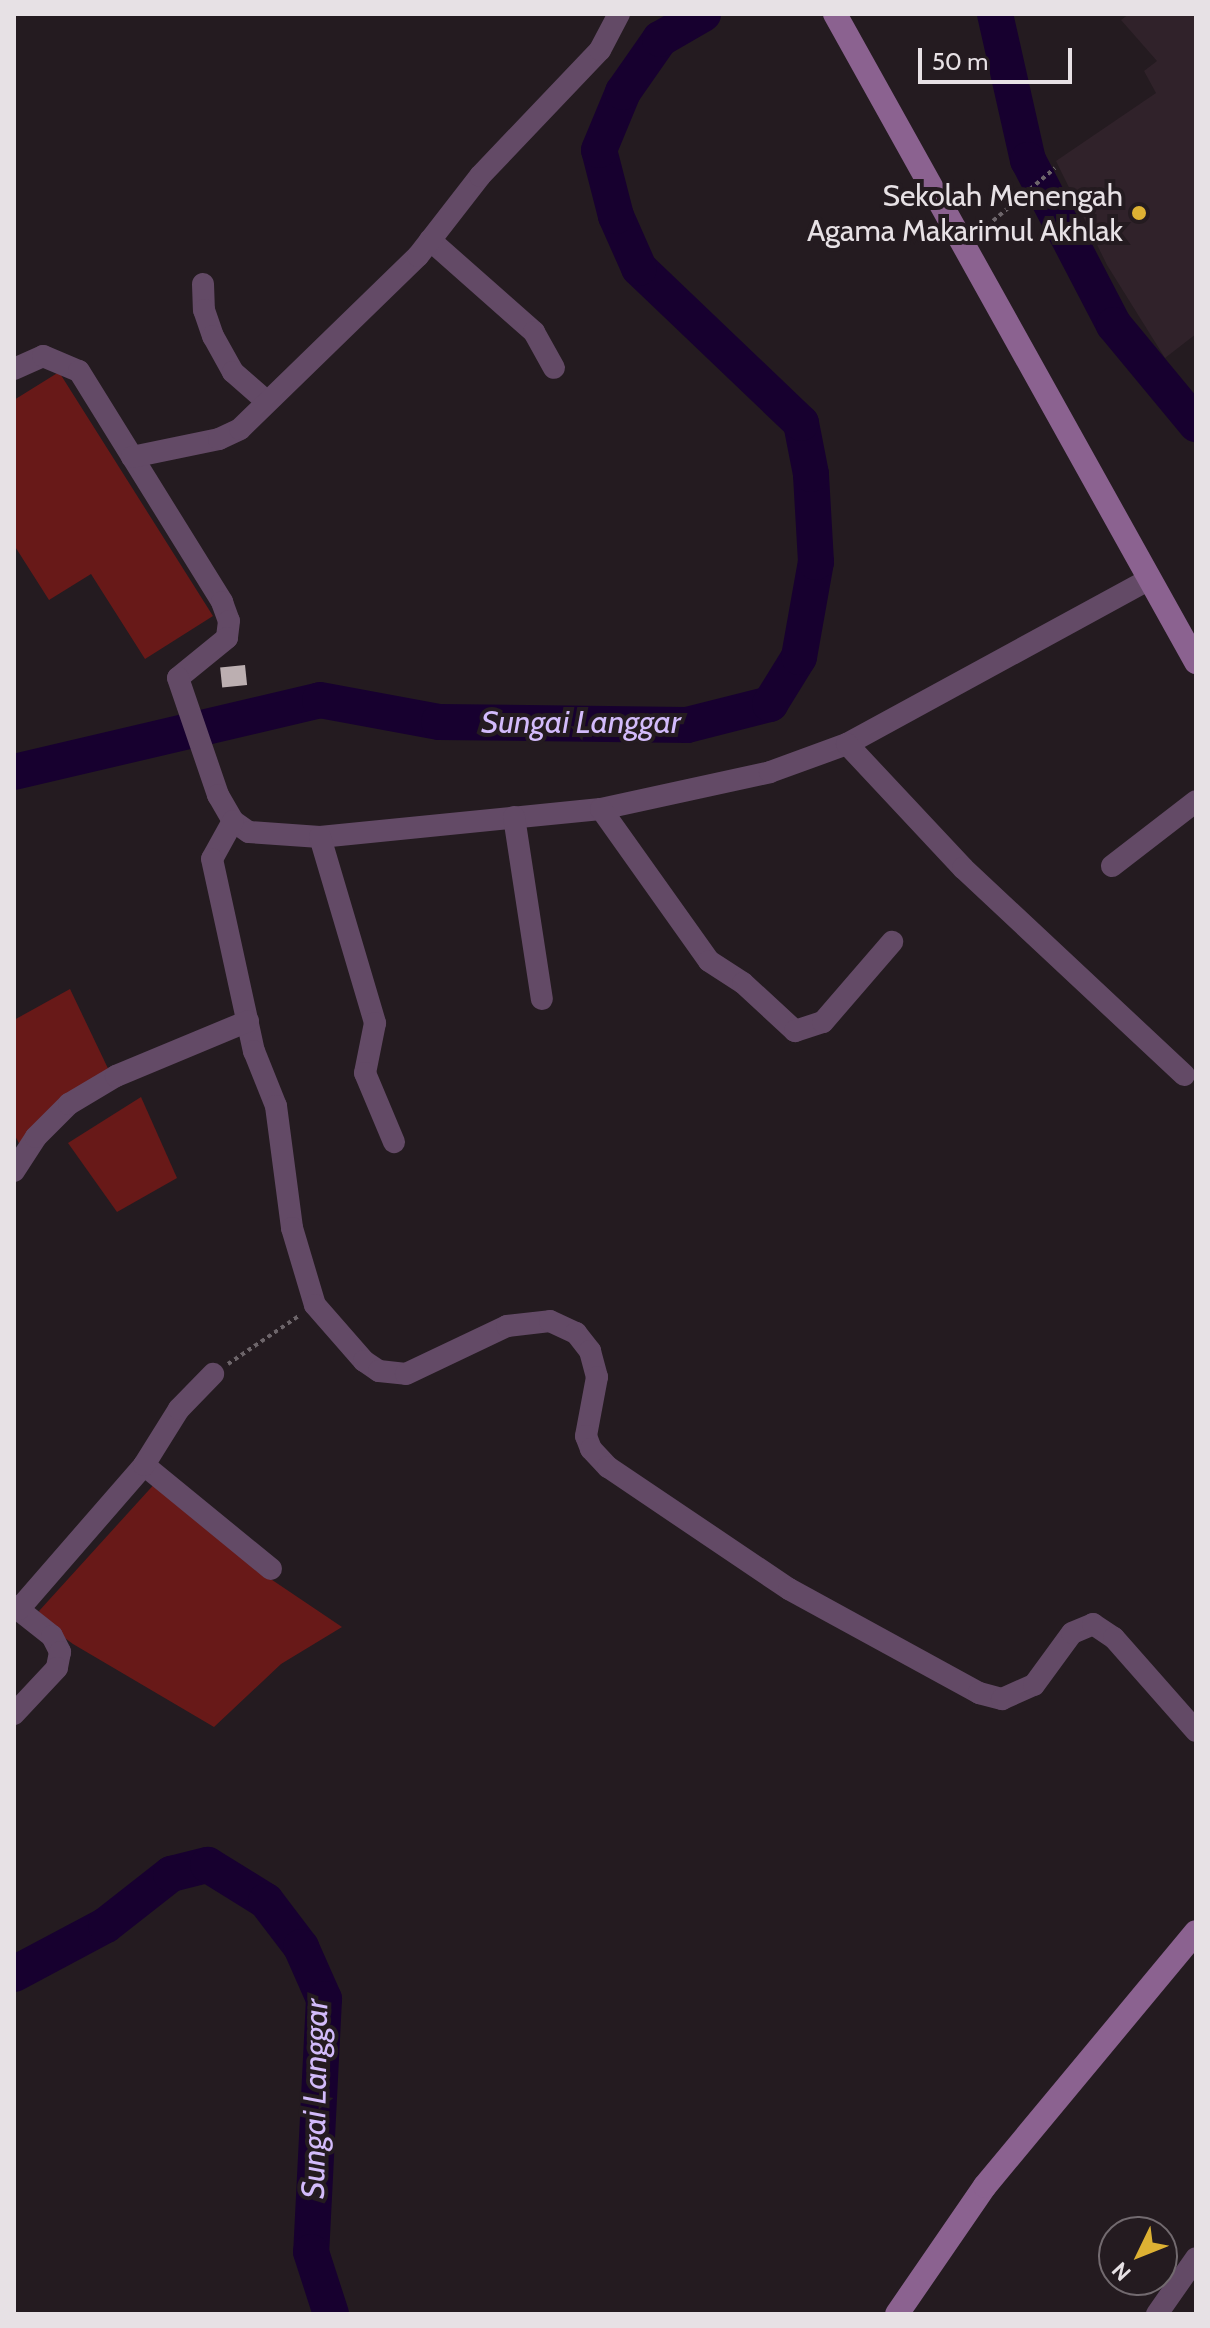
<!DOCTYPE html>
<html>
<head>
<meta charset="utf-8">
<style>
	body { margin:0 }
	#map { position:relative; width:1210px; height:2328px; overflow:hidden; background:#241b20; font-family:Cabin,sans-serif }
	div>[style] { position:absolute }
	.built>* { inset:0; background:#30222a }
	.green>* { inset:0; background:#681918 }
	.river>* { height:36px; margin:-18px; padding:0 18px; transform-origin:18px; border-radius:18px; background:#17002f }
	.building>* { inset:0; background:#bcafb1; transform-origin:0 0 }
	.path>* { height:4px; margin-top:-2px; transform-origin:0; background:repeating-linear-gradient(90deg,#6d656a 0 4px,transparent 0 8px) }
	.street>* { height:22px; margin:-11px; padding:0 11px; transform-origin:11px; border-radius:11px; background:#634a66 }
	.secondary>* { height:24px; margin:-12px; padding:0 12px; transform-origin:12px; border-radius:12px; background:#8b6290 }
	.dots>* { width:22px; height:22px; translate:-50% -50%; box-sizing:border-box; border:4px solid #241b20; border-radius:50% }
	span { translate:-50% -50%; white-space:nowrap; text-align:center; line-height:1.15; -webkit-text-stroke:8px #241b20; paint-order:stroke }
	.poi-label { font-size:30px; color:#e7e1e5 }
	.right { translate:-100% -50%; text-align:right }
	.water-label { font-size:32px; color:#d3bbfb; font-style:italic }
	.frame { position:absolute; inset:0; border:16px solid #e7e1e5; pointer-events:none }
	.north { position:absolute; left:1098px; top:2216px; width:80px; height:80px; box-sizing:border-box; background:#241b20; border:2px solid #726a6f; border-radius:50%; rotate:227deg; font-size:22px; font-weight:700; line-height:32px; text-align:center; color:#e7e1e5 }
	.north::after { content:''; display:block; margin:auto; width:28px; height:36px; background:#ddb133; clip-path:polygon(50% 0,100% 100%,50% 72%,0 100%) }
	.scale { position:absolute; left:918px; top:48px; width:154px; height:36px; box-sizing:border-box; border:4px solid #e7e1e5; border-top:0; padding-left:10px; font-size:24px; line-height:28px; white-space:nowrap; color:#e7e1e5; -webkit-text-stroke:6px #241b20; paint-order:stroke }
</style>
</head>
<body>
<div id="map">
	<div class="built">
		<i style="clip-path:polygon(1129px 14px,1196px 14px,1196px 334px,1165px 358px,1107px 265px,1056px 161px,1156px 93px,1144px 71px,1157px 61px,1121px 20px)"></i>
	</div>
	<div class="green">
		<i style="clip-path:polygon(59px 372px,213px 616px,145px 659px,91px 574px,49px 600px,14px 545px,14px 400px)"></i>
		<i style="clip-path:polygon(70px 989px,114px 1081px,22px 1149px,14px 1134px,14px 1020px)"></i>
		<i style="clip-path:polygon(141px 1097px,177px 1178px,117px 1212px,68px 1143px)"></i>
		<i style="clip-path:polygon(158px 1480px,253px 1567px,342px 1627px,281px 1664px,214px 1727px,73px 1644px,43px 1622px,39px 1611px)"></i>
	</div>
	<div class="river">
		<i style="left:995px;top:14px;width:150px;rotate:77.3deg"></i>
		<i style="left:1028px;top:160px;width:186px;rotate:62.5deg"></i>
		<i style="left:1114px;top:325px;width:129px;rotate:50.4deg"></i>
		<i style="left:14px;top:772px;width:314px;rotate:-13.2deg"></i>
		<i style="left:320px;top:700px;width:121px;rotate:10.5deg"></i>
		<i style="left:439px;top:722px;width:248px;rotate:0.7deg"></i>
		<i style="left:687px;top:725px;width:86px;rotate:-14.2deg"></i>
		<i style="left:770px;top:704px;width:55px;rotate:-58.3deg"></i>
		<i style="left:799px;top:657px;width:97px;rotate:-79.9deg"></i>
		<i style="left:816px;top:562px;width:88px;rotate:-93.3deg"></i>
		<i style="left:811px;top:474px;width:52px;rotate:-101.1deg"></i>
		<i style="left:801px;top:423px;width:224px;rotate:-136.3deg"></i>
		<i style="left:639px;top:268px;width:57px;rotate:-113.9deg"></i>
		<i style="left:616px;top:216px;width:68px;rotate:-104.4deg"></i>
		<i style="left:599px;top:150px;width:63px;rotate:-67.5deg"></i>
		<i style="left:623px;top:92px;width:65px;rotate:-55.1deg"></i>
		<i style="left:660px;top:39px;width:50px;rotate:-30.2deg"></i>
		<i style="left:14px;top:1974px;width:104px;rotate:-28deg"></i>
		<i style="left:106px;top:1925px;width:83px;rotate:-38.1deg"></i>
		<i style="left:171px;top:1874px;width:38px;rotate:-14deg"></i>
		<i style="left:208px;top:1865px;width:68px;rotate:31.8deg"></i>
		<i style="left:266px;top:1901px;width:58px;rotate:52.7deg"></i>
		<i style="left:301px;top:1947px;width:57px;rotate:66.1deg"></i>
		<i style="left:324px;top:1999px;width:253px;rotate:92.9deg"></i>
		<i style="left:311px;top:2252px;width:65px;rotate:72.1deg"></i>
	</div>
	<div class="building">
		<i style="left:245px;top:665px;width:20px;height:25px;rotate:84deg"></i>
	</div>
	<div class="path">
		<i style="left:981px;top:231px;width:97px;rotate:-40.4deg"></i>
		<i style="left:228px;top:1364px;width:87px;rotate:-34.2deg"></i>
	</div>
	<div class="street">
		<i style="left:430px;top:240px;width:139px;rotate:41.5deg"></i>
		<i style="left:534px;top:332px;width:41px;rotate:60.9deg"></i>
		<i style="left:203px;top:284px;width:26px;rotate:88deg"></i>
		<i style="left:204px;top:310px;width:28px;rotate:71deg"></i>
		<i style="left:213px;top:336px;width:41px;rotate:60.9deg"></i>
		<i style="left:233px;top:372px;width:43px;rotate:41.2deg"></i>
		<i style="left:14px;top:369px;width:32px;rotate:-24deg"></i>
		<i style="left:43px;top:356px;width:39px;rotate:23deg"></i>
		<i style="left:79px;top:371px;width:272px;rotate:58.2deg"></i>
		<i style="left:222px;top:602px;width:20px;rotate:70deg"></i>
		<i style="left:229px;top:621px;width:17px;rotate:97deg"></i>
		<i style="left:227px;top:638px;width:63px;rotate:140.8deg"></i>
		<i style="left:178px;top:678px;width:124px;rotate:71.1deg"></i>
		<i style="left:218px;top:795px;width:30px;rotate:60deg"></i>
		<i style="left:233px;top:821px;width:19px;rotate:35deg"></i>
		<i style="left:249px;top:832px;width:71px;rotate:4deg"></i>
		<i style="left:320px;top:837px;width:282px;rotate:-5.7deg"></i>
		<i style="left:601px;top:809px;width:173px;rotate:-12.3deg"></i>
		<i style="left:770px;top:772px;width:82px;rotate:-20deg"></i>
		<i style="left:847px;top:744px;width:345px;rotate:-28.6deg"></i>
		<i style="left:132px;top:457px;width:89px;rotate:-11.7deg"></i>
		<i style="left:219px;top:439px;width:23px;rotate:-25deg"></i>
		<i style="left:240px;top:429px;width:248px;rotate:-44.2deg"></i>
		<i style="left:418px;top:256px;width:101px;rotate:-52.2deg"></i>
		<i style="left:480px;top:176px;width:174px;rotate:-46.4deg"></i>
		<i style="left:600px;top:50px;width:41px;rotate:-62.2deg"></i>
		<i style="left:847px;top:744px;width:170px;rotate:46.9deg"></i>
		<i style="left:963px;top:868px;width:303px;rotate:43.1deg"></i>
		<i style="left:601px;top:809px;width:186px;rotate:54.6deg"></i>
		<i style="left:709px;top:961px;width:40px;rotate:32.9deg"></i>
		<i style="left:743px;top:983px;width:71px;rotate:42.7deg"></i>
		<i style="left:795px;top:1031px;width:29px;rotate:-18deg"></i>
		<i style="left:823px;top:1022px;width:106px;rotate:-49.2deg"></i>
		<i style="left:514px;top:817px;width:184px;rotate:81.3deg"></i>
		<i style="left:233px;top:821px;width:43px;rotate:118.9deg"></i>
		<i style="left:212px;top:859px;width:197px;rotate:77.7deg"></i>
		<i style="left:254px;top:1051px;width:59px;rotate:68.2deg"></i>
		<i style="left:276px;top:1106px;width:123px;rotate:82.5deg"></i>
		<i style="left:292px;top:1228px;width:80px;rotate:73.4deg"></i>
		<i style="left:315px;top:1305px;width:74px;rotate:48.8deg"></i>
		<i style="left:364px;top:1361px;width:18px;rotate:34deg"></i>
		<i style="left:379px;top:1371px;width:27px;rotate:6deg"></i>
		<i style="left:406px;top:1374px;width:112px;rotate:-25.4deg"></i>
		<i style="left:507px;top:1326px;width:43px;rotate:-6.6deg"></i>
		<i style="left:550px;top:1321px;width:29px;rotate:25deg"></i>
		<i style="left:576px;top:1333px;width:23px;rotate:52deg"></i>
		<i style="left:590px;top:1351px;width:27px;rotate:75deg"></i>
		<i style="left:597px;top:1377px;width:60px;rotate:100.6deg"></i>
		<i style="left:586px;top:1436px;width:14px;rotate:69deg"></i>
		<i style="left:591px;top:1449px;width:25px;rotate:47deg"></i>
		<i style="left:608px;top:1467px;width:218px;rotate:34deg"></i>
		<i style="left:789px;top:1589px;width:217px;rotate:28.7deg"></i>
		<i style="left:979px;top:1693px;width:24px;rotate:15deg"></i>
		<i style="left:1002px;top:1699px;width:35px;rotate:-24deg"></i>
		<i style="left:1034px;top:1685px;width:64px;rotate:-53.8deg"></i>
		<i style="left:1072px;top:1633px;width:23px;rotate:-23deg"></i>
		<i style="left:1093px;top:1624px;width:25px;rotate:34deg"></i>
		<i style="left:1114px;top:1638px;width:124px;rotate:48.6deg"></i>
		<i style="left:320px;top:837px;width:194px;rotate:73.5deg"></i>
		<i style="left:375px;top:1023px;width:51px;rotate:101.3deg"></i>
		<i style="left:365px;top:1073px;width:75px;rotate:67.2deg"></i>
		<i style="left:1112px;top:866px;width:106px;rotate:-37.7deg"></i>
		<i style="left:14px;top:1171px;width:40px;rotate:-57.1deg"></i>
		<i style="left:36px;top:1137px;width:47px;rotate:-45deg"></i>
		<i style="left:69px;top:1104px;width:55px;rotate:-30.8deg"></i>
		<i style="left:116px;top:1076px;width:143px;rotate:-22.6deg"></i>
		<i style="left:144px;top:1465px;width:164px;rotate:39.3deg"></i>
		<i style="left:14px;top:1606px;width:48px;rotate:38.3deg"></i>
		<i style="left:52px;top:1636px;width:18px;rotate:63deg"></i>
		<i style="left:60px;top:1652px;width:16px;rotate:101deg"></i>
		<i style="left:57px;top:1668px;width:63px;rotate:133.1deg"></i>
		<i style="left:19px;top:1609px;width:191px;rotate:-49deg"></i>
		<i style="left:144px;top:1465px;width:66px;rotate:-58deg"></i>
		<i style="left:179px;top:1409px;width:49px;rotate:-45.8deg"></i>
		<i style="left:1157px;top:2314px;width:68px;rotate:-55.1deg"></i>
	</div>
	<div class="secondary">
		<i style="left:835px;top:14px;width:742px;rotate:60.88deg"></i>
		<i style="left:897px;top:2314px;width:155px;rotate:-55.5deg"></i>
		<i style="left:985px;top:2186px;width:330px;rotate:-50.3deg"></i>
	</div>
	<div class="dots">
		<i style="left:1139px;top:213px;background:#ddb133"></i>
	</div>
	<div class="poi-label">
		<span class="right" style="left:1123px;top:213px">Sekolah Menengah<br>Agama Makarimul Akhlak</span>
	</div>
	<div class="water-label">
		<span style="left:581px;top:722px">Sungai Langgar</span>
		<span style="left:315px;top:2099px;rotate:-89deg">Sungai Langgar</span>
	</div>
	<div class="frame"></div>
	<div class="north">N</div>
	<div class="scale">50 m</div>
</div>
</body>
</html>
